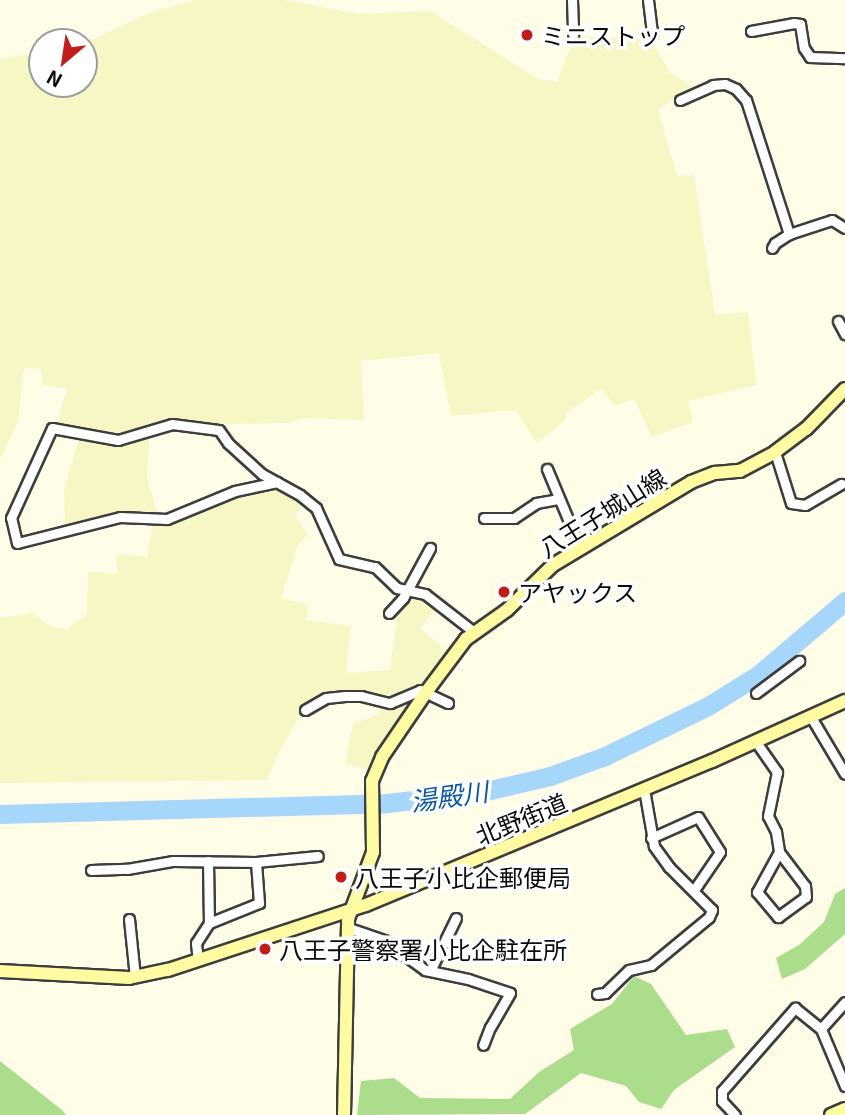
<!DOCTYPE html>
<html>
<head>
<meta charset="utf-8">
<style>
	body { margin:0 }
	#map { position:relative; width:845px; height:1115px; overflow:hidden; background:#fffce7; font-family:Georgia,"Noto Sans JP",serif }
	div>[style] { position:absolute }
	.farmland>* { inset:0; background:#f7f6c5 }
	.forest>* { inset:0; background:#abdd8c }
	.river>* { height:19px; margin:-9.5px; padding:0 9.5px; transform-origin:9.5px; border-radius:9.5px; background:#a7d6fb }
	.roads { filter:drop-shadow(2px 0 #3d3d3d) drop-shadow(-2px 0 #3d3d3d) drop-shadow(0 2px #3d3d3d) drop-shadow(0 -2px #3d3d3d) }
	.street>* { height:9px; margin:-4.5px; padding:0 4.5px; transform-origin:4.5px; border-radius:4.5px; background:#fff }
	.secondary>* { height:12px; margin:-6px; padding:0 6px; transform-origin:6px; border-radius:6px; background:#fffba2 }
	.dots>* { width:19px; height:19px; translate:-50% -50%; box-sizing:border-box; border:4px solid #fff; border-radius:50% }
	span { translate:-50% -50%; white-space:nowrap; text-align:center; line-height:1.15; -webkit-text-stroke:7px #fff; paint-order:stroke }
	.poi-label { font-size:24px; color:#0a0a0a }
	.left { translate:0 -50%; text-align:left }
	.street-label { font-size:24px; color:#0a0a0a }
	.water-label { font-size:26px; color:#0c56a3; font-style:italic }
	.north { position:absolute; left:28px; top:28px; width:70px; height:70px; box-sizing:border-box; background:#fff; border:2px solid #9d9d9d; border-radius:50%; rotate:209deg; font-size:19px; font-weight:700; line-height:28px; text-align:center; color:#0a0a0a }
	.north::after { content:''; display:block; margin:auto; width:24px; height:32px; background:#c31d19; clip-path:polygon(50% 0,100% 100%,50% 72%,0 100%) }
</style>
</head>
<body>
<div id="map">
	<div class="farmland">
		<i style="clip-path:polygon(194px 0,283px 0,359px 14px,430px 11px,538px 79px,557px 82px,568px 53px,579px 36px,650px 39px,671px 74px,689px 84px,690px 90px,658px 110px,677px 176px,694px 175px,715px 315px,748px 312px,756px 385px,688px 401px,693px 422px,652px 437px,634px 399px,615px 406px,601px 389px,566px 413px,565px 420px,537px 443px,516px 410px,451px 416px,439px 353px,361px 361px,364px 420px,304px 418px,287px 423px,227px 424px,171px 419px,150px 425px,147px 479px,158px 514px,119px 511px,65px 526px,64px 489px,81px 431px,57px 425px,67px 388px,42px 385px,41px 369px,24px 368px,18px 421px,0 459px,0 59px,42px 52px,42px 84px,84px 84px,84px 44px,146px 14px)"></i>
		<i style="clip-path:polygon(277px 487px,295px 496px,303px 505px,295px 516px,308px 534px,298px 545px,281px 598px,308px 605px,306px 620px,351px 626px,346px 673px,390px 670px,398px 613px,409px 599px,417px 596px,436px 610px,420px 628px,449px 653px,370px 771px,345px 763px,353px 724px,379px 714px,381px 700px,343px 693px,305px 708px,281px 748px,267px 780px,0 783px,0 618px,32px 613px,52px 627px,67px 629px,87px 614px,88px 572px,118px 574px,116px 554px,147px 557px,153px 521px,238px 494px)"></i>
	</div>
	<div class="forest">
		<i style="clip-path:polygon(845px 888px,845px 934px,805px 969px,782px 979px,776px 958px,799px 945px,824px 922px,835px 894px)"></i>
		<i style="clip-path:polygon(634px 976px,651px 984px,686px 1035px,727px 1029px,735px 1047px,674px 1090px,661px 1109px,639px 1102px,626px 1086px,581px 1073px,525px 1114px,357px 1115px,361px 1081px,394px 1078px,420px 1098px,510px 1099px,539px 1072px,574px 1050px,570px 1029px,612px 1004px)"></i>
		<i style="clip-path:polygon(0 1061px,62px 1110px,66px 1115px,0 1115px)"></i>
	</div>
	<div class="river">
		<i style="left:0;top:814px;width:387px;rotate:-1.6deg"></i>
		<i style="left:387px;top:803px;width:96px;rotate:-6.6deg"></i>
		<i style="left:482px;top:792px;width:70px;rotate:-13.2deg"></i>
		<i style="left:550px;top:776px;width:59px;rotate:-20deg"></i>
		<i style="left:605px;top:756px;width:114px;rotate:-25.9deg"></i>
		<i style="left:708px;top:706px;width:59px;rotate:-31.8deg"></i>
		<i style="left:758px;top:675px;width:114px;rotate:-40.4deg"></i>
	</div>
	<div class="roads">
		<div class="street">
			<i style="left:572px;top:0;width:35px;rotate:88deg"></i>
			<i style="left:648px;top:0;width:35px;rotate:83deg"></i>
			<i style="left:751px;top:31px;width:44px;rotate:-10.5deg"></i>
			<i style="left:794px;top:23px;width:6px;rotate:9deg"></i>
			<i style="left:800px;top:24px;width:24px;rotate:81deg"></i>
			<i style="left:804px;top:48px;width:11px;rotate:56deg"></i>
			<i style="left:810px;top:57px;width:35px;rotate:2deg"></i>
			<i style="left:680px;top:100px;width:36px;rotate:-24deg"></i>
			<i style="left:713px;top:85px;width:12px;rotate:-5deg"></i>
			<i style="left:725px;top:84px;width:12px;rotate:24deg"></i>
			<i style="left:736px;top:89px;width:15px;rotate:48deg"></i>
			<i style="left:746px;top:100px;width:141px;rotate:72.2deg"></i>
			<i style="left:772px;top:248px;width:6px;rotate:-59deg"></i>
			<i style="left:775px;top:243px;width:17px;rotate:-33deg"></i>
			<i style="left:789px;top:234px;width:45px;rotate:-18deg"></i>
			<i style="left:832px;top:220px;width:15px;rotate:32deg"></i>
			<i style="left:838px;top:321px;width:15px;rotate:62deg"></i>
			<i style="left:775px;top:452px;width:53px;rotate:72.6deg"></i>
			<i style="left:791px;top:503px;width:14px;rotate:8deg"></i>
			<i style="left:805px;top:505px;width:42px;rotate:-30.3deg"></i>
			<i style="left:547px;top:469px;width:86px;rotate:67.3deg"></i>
			<i style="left:277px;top:482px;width:43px;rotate:167.9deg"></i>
			<i style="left:235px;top:491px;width:74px;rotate:157.6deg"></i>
			<i style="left:167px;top:519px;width:47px;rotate:-177.6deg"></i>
			<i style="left:120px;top:517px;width:106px;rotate:165.8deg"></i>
			<i style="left:17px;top:543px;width:26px;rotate:-103deg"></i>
			<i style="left:11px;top:518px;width:99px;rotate:-65.5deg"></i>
			<i style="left:52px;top:428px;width:67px;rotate:10.3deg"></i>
			<i style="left:118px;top:440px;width:56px;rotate:-16.5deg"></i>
			<i style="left:172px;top:424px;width:47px;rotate:7.3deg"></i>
			<i style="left:219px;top:430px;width:16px;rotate:55deg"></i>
			<i style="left:228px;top:443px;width:46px;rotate:42.4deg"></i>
			<i style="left:262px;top:474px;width:43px;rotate:28.9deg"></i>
			<i style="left:300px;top:495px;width:21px;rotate:39deg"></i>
			<i style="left:316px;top:508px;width:56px;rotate:65.7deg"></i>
			<i style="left:339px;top:559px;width:37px;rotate:13deg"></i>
			<i style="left:375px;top:567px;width:30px;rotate:44deg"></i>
			<i style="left:397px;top:588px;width:29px;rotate:12deg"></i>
			<i style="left:425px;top:594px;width:62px;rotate:37.8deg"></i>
			<i style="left:484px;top:518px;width:30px"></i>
			<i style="left:514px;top:518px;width:27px;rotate:-34deg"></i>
			<i style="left:536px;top:503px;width:22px;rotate:-10deg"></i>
			<i style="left:389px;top:613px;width:21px;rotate:-47deg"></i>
			<i style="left:403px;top:598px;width:57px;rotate:-61.6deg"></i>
			<i style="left:756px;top:693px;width:54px;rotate:-36.7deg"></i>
			<i style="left:305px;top:710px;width:24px;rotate:-30deg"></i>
			<i style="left:326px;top:698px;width:19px;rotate:-6deg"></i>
			<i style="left:345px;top:696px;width:16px"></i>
			<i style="left:361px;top:696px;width:30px;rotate:14deg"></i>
			<i style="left:390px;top:703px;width:33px;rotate:-23deg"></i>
			<i style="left:420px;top:690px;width:31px;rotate:25deg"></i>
			<i style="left:811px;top:717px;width:66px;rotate:59.2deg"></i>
			<i style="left:756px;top:742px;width:37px;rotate:55deg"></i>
			<i style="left:777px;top:772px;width:45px;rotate:101.6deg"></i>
			<i style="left:768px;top:816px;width:18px;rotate:63deg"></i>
			<i style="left:776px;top:832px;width:20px;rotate:81deg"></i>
			<i style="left:779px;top:852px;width:46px;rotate:118.8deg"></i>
			<i style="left:757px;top:892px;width:33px;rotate:50deg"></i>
			<i style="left:778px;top:917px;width:34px;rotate:-36deg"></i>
			<i style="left:806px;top:897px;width:11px;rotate:-95deg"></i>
			<i style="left:805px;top:886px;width:43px;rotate:-127.4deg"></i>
			<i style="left:651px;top:838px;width:51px;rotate:-24.1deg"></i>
			<i style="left:698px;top:817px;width:41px;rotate:57.8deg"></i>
			<i style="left:720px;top:852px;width:46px;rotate:124.4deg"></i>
			<i style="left:208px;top:861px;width:62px;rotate:89.1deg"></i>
			<i style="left:91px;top:870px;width:36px;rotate:-2deg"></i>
			<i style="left:127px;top:869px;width:47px;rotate:-9.9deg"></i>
			<i style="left:173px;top:861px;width:83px;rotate:0.7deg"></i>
			<i style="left:256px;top:862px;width:62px;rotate:-5.5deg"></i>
			<i style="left:129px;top:919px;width:58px;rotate:84.1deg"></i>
			<i style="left:349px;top:928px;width:37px;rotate:19deg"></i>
			<i style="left:384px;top:940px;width:51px;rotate:36.2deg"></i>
			<i style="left:425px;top:970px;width:44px;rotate:11.8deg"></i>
			<i style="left:468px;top:979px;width:44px;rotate:18.4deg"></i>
			<i style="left:510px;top:993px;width:39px;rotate:120deg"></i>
			<i style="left:490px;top:1027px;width:19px;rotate:111deg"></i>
			<i style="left:198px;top:960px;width:17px;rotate:-97deg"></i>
			<i style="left:196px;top:943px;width:24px;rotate:-57deg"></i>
			<i style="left:209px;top:923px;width:54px;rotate:-21.8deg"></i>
			<i style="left:259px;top:903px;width:41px;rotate:-94.2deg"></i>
			<i style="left:430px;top:971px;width:59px;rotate:-63.9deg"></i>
			<i style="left:597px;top:994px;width:8px;rotate:-7deg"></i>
			<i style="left:605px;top:993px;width:33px;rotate:-44deg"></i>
			<i style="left:629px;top:970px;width:23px;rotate:-13deg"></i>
			<i style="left:651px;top:965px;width:75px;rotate:-39.6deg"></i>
			<i style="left:709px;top:917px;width:8px;rotate:-67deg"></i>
			<i style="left:712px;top:910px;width:61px;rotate:-135deg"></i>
			<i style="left:669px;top:867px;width:26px;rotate:-126deg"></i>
			<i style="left:654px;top:846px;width:58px;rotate:-100deg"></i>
			<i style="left:845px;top:1002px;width:36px;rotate:132deg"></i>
			<i style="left:821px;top:1029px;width:62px;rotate:67.2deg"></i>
			<i style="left:735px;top:1115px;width:19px;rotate:-133deg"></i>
			<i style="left:722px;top:1101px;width:10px;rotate:-90deg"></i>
			<i style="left:722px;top:1091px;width:111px;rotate:-48.7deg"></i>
			<i style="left:795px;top:1008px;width:33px;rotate:39deg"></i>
		</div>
		<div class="secondary">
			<i style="left:0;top:971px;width:129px;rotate:3.1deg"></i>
			<i style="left:129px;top:978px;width:40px;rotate:-12deg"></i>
			<i style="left:168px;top:970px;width:208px;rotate:-18.2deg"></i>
			<i style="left:366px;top:905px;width:375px;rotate:-22.6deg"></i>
			<i style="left:712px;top:761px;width:146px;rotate:-24.3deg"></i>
			<i style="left:344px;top:1115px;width:196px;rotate:-88.8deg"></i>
			<i style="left:348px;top:919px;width:72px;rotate:-69.5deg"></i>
			<i style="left:373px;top:852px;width:71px;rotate:-90.8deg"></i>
			<i style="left:372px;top:781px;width:26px;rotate:-67deg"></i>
			<i style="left:382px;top:757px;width:80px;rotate:-55.7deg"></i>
			<i style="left:427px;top:691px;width:65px;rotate:-53.1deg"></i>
			<i style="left:466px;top:639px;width:50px;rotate:-35.3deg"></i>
			<i style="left:507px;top:610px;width:64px;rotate:-44.4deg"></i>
			<i style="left:553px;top:565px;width:161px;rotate:-31deg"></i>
			<i style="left:691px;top:482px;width:26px;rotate:-21deg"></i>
			<i style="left:715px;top:473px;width:25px;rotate:-5deg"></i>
			<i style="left:740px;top:471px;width:40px;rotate:-28deg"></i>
			<i style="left:775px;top:452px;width:39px;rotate:-37deg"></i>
			<i style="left:806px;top:429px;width:56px;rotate:-45.7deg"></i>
			<i style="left:831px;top:1115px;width:15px;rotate:-23deg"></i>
		</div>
	</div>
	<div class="dots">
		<i style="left:527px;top:35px;background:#c31d19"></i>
		<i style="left:504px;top:592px;background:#c31d19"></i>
		<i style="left:341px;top:877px;background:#c31d19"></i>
		<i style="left:265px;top:949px;background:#c31d19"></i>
	</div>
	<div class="poi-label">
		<span class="left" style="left:541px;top:35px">ミニストップ</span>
		<span class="left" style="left:518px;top:592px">アヤックス</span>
		<span class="left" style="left:355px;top:877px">八王子小比企郵便局</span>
		<span class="left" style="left:279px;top:949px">八王子警察署小比企駐在所</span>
	</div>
	<div class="street-label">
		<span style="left:602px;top:512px;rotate:-32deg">八王子城山線</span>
		<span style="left:521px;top:818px;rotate:-22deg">北野街道</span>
	</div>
	<div class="water-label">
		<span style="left:449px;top:795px;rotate:-8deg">湯殿川</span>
	</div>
	<div class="north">N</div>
</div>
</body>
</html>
